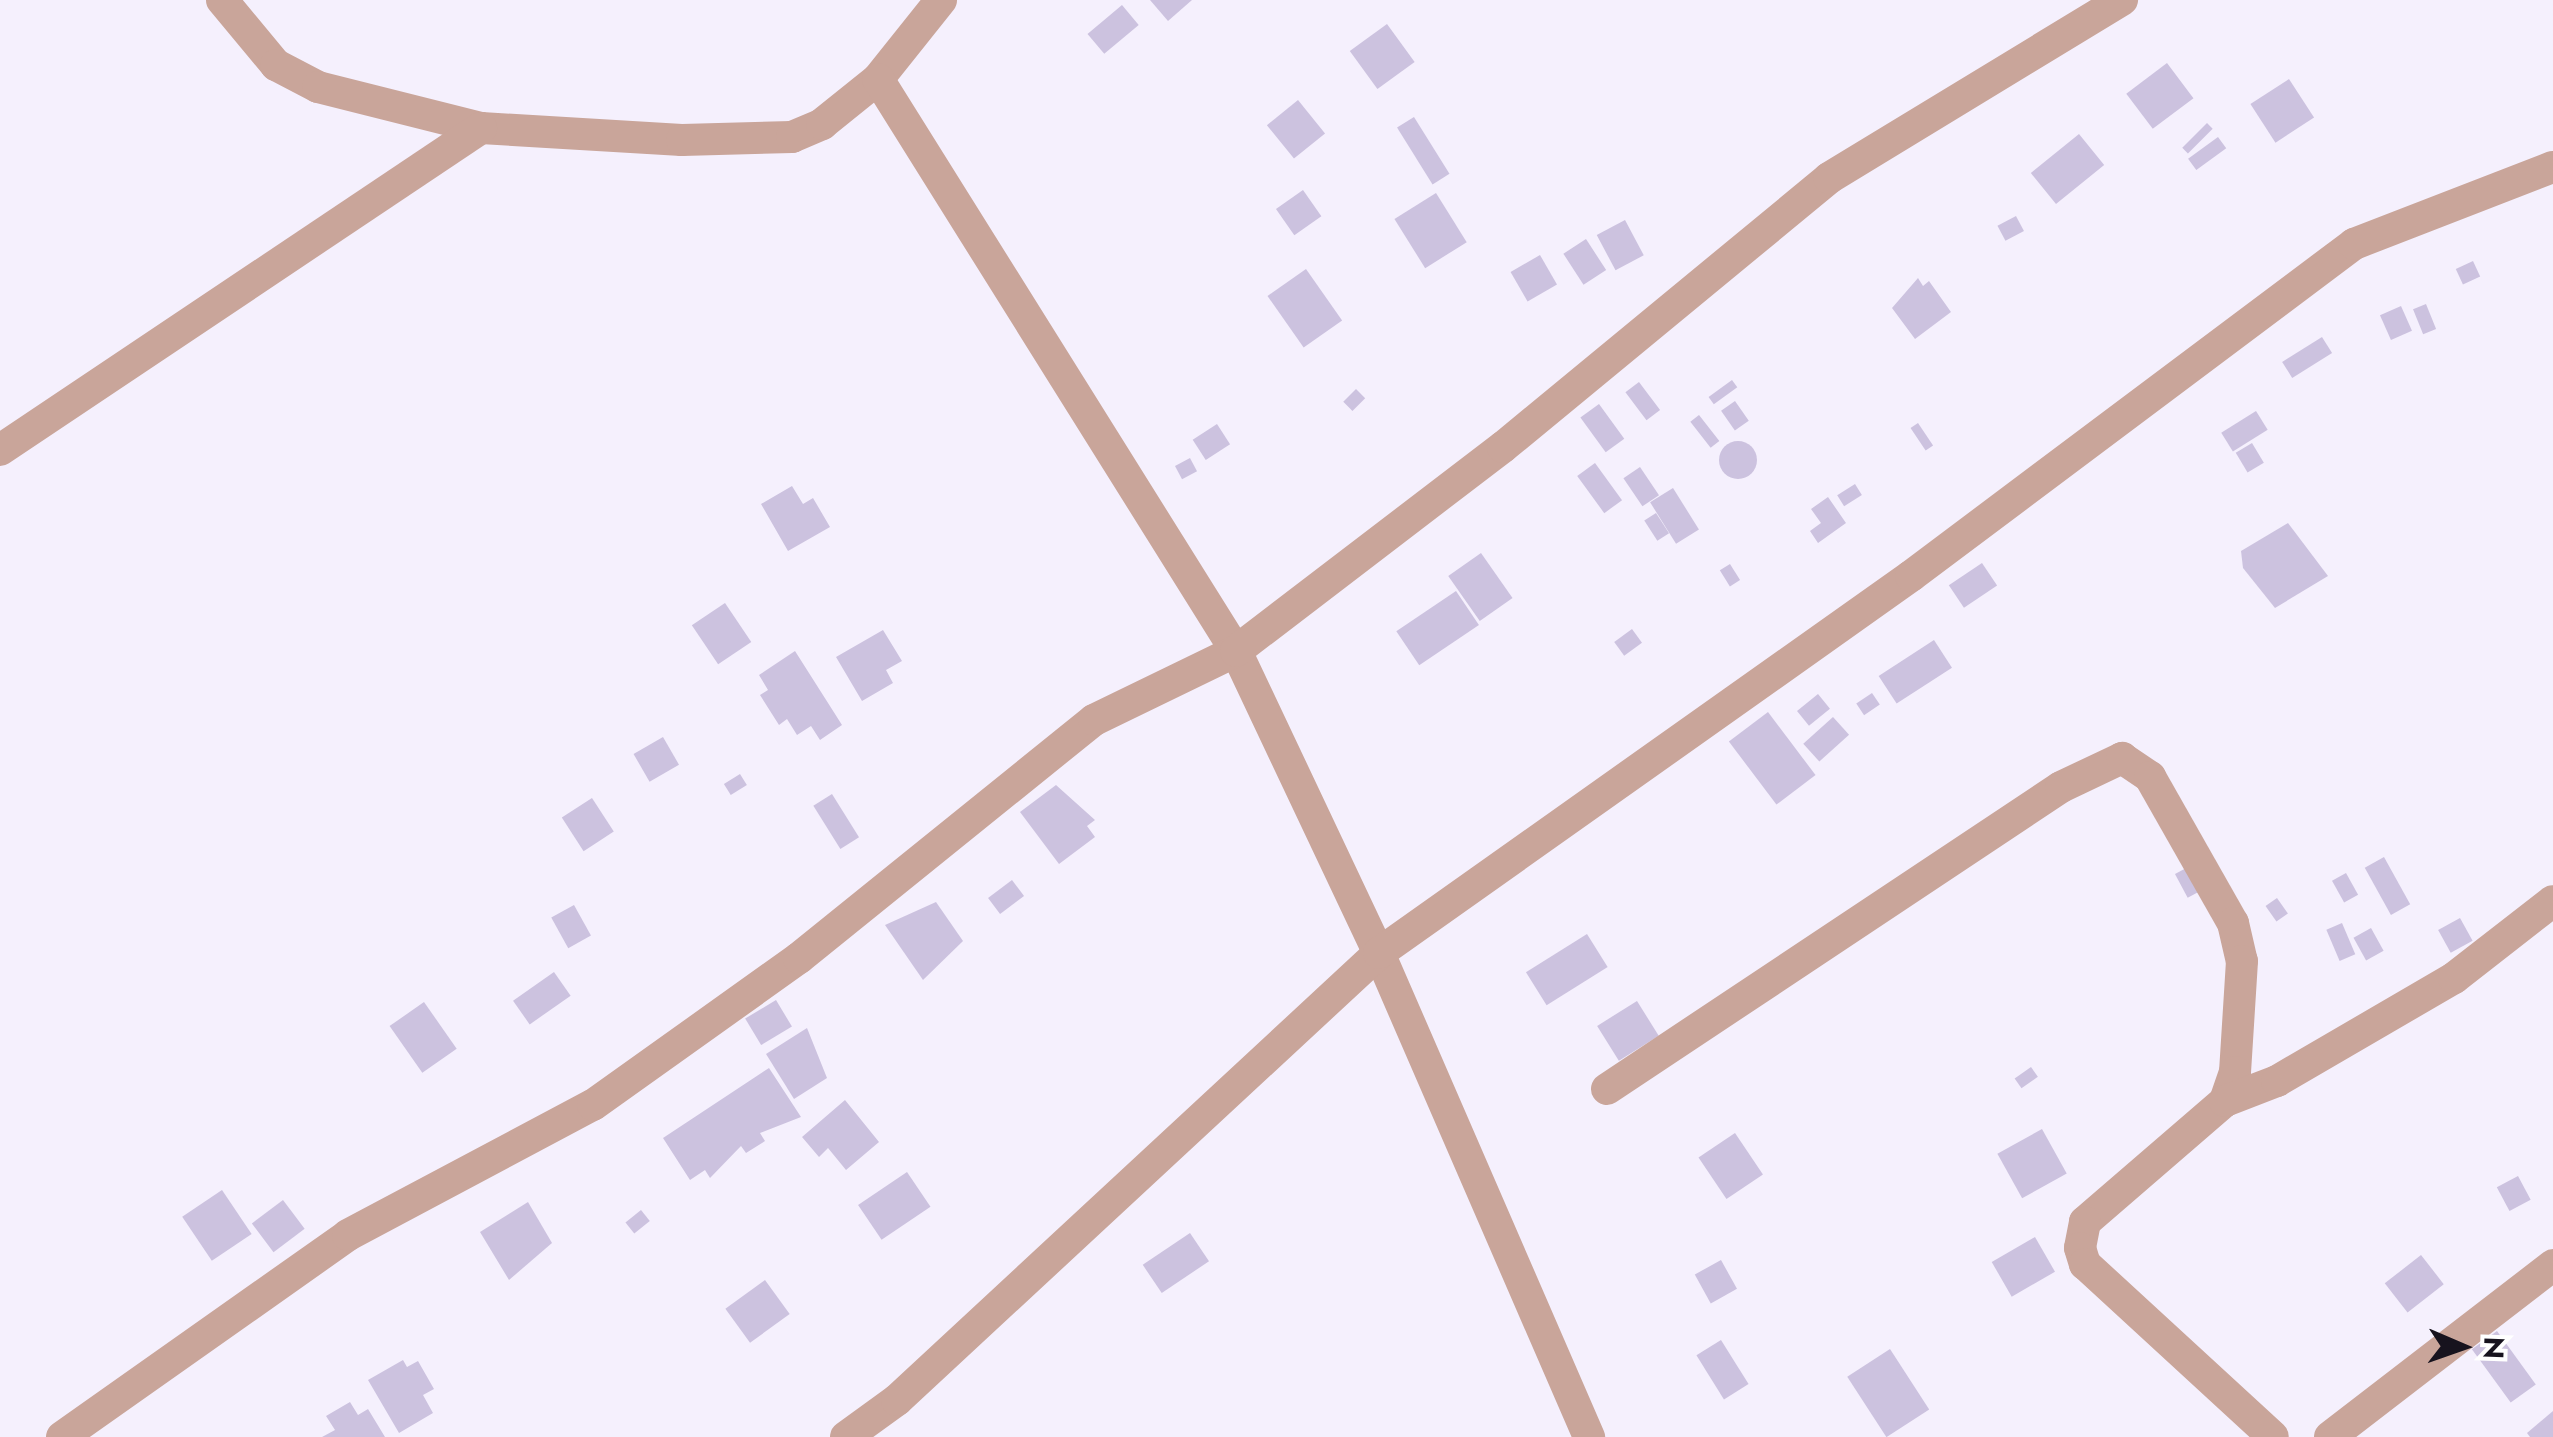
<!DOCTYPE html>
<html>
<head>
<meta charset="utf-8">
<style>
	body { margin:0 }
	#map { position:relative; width:2553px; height:1437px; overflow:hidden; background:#f5f0fd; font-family:Jost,sans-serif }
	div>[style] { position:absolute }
	.building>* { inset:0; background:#ccc2df; transform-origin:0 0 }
	.round { border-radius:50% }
	.minor>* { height:32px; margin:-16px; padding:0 16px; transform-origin:16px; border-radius:16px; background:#c9a59a }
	span { translate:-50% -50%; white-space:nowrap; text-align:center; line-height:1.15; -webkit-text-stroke:10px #fff; paint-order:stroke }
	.north { position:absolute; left:2413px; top:1297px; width:100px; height:100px; -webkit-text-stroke:8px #fff; paint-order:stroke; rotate:92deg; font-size:28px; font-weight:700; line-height:40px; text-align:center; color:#17131e }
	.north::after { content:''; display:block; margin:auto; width:35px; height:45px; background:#17131e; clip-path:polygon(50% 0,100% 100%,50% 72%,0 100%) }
</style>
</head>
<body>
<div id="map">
	<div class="building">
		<i style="clip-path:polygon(1150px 0,1192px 0,1168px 21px)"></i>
		<i style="left:1122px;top:5px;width:26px;height:45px;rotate:50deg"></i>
		<i style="left:1387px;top:24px;width:47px;height:46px;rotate:54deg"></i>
		<i style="left:2167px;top:63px;width:44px;height:51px;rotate:53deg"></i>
		<i style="left:2289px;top:79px;width:46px;height:46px;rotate:57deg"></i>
		<i style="left:1298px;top:100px;width:43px;height:40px;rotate:51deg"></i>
		<i style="left:1414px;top:117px;width:67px;height:20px;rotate:58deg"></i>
		<i style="left:2207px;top:123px;width:8px;height:35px;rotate:45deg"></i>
		<i style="left:2079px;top:134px;width:40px;height:62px;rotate:51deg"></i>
		<i style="left:2218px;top:137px;width:14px;height:37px;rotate:54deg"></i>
		<i style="left:1303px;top:190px;width:32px;height:33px;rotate:55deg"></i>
		<i style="left:1436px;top:193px;width:58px;height:49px;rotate:58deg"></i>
		<i style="left:2016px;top:216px;width:17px;height:21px;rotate:62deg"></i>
		<i style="left:1625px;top:220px;width:40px;height:32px;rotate:62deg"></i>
		<i style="left:1586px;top:239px;width:37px;height:27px;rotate:57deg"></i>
		<i style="left:1540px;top:255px;width:34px;height:34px;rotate:60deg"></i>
		<i style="left:2473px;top:261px;width:17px;height:19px;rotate:65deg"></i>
		<i style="left:1306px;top:269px;width:63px;height:47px;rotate:55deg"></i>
		<i style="clip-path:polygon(1918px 278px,1923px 286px,1929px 281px,1951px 312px,1915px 339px,1892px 308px)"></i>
		<i style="left:2426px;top:304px;width:27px;height:14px;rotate:68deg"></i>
		<i style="left:2401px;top:306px;width:27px;height:23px;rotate:66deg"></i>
		<i style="left:2322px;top:337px;width:19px;height:47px;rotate:58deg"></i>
		<i style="left:1732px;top:380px;width:9px;height:29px;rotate:54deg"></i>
		<i style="left:1639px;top:382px;width:35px;height:17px;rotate:53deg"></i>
		<i style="left:1356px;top:389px;width:13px;height:18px;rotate:45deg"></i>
		<i style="left:1735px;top:401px;width:24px;height:17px;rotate:55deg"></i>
		<i style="left:1599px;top:404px;width:43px;height:23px;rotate:54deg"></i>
		<i style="left:2256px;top:411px;width:22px;height:41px;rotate:58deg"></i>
		<i style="left:1699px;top:415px;width:33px;height:11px;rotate:52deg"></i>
		<i style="left:1918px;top:423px;width:27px;height:9px;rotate:56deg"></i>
		<i style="left:1217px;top:424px;width:24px;height:29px;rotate:57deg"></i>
		<i class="round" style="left:1719px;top:441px;width:38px;height:38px"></i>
		<i style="left:2252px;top:443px;width:23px;height:19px;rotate:59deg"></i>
		<i style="left:1190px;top:458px;width:15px;height:17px;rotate:62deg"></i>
		<i style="left:1595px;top:463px;width:46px;height:22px;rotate:54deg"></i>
		<i style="left:1640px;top:467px;width:34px;height:20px;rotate:56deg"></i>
		<i style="left:1855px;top:484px;width:13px;height:21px;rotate:58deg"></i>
		<i style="clip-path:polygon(792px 486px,803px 504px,813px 498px,830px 527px,788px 551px,761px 504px)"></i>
		<i style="left:1673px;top:488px;width:49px;height:27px;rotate:58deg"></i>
		<i style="clip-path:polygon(1828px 497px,1846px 523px,1818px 543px,1810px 531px,1821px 523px,1811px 509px)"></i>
		<i style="left:1656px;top:513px;width:24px;height:14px;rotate:57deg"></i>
		<i style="clip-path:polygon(2288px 523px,2328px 576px,2275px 608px,2243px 568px,2241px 551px)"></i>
		<i style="left:1481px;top:553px;width:55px;height:40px;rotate:55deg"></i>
		<i style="left:1982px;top:563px;width:27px;height:40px;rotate:56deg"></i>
		<i style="left:1730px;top:564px;width:19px;height:12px;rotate:58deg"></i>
		<i style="left:1456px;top:591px;width:41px;height:72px;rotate:56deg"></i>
		<i style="left:725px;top:603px;width:47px;height:40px;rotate:56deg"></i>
		<i style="left:1632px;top:629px;width:17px;height:22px;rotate:54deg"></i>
		<i style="clip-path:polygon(883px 630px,902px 661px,886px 670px,893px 683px,862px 701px,836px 657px)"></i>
		<i style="left:1934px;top:640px;width:33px;height:66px;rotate:57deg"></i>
		<i style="clip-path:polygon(795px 651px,842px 725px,820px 740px,811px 726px,797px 735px,787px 719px,779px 725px,760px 695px,768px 690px,759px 675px)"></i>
		<i style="left:1872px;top:693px;width:14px;height:19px;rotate:56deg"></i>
		<i style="left:1818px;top:694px;width:19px;height:27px;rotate:51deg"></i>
		<i style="left:1768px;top:712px;width:79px;height:49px;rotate:53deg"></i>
		<i style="left:1833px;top:717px;width:24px;height:40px;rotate:48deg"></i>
		<i style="left:663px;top:737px;width:32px;height:34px;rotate:60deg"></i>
		<i style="left:740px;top:774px;width:13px;height:19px;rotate:58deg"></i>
		<i style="clip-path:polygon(1056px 785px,1095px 820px,1087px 826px,1095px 837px,1059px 864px,1020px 812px)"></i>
		<i style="left:832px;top:794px;width:51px;height:22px;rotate:58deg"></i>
		<i style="left:592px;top:798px;width:40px;height:36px;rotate:57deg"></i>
		<i style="left:2384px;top:857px;width:54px;height:22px;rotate:61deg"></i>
		<i style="left:2190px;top:866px;width:27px;height:17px;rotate:62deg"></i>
		<i style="left:2346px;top:873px;width:25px;height:16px;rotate:61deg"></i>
		<i style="left:1012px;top:880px;width:20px;height:30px;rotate:53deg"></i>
		<i style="left:2277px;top:898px;width:19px;height:14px;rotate:55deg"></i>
		<i style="clip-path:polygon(936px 902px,963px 941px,923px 980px,885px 925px)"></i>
		<i style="left:574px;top:905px;width:35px;height:26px;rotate:61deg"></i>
		<i style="left:2460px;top:918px;width:26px;height:25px;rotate:61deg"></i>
		<i style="left:2342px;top:923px;width:34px;height:17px;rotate:67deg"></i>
		<i style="left:2371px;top:928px;width:26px;height:20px;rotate:61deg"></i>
		<i style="left:1587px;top:934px;width:39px;height:72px;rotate:58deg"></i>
		<i style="left:554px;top:972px;width:29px;height:50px;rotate:55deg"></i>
		<i style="left:776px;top:1000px;width:31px;height:36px;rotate:59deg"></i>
		<i style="left:1637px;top:1001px;width:41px;height:47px;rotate:58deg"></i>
		<i style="left:424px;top:1002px;width:57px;height:42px;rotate:55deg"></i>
		<i style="clip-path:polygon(807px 1028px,827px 1078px,794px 1099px,766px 1054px)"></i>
		<i style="left:2031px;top:1067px;width:12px;height:20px;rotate:55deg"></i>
		<i style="clip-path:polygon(769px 1068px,801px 1117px,760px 1133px,765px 1141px,746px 1153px,741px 1146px,710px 1178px,705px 1170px,690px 1180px,663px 1138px)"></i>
		<i style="clip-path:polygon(845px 1100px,879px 1142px,846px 1170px,828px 1148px,819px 1157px,802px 1137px)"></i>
		<i style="left:2042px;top:1129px;width:51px;height:51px;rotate:61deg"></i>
		<i style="left:1735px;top:1133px;width:50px;height:44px;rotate:56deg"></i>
		<i style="left:907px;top:1172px;width:42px;height:59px;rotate:56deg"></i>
		<i style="left:2518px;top:1176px;width:27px;height:24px;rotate:62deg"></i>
		<i style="left:222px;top:1190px;width:53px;height:48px;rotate:56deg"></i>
		<i style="left:283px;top:1200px;width:36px;height:39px;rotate:53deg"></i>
		<i style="clip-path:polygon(528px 1202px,552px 1243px,509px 1280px,480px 1232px)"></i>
		<i style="left:641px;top:1210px;width:14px;height:20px;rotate:51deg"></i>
		<i style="left:1190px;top:1233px;width:34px;height:57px;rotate:56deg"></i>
		<i style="left:2035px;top:1237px;width:40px;height:50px;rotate:60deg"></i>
		<i style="left:2421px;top:1255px;width:37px;height:46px;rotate:52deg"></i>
		<i style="left:1721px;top:1260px;width:33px;height:30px;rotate:61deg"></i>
		<i style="left:765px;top:1280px;width:42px;height:49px;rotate:54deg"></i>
		<i style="left:2497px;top:1331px;width:66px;height:31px;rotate:54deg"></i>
		<i style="left:1721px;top:1340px;width:52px;height:29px;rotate:58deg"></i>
		<i style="left:1890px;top:1349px;width:72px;height:51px;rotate:57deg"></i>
		<i style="clip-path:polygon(403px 1360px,407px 1367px,418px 1361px,434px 1389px,423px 1395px,433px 1413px,399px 1433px,368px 1380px)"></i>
		<i style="clip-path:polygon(350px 1402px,358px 1415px,368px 1409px,385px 1437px,322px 1437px,335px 1430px,326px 1416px)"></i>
		<i style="clip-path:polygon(2553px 1411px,2553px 1437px,2530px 1437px,2527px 1433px)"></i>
	</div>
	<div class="minor">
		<i style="left:222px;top:0;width:85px;rotate:50.3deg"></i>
		<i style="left:276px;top:65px;width:47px;rotate:27.6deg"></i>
		<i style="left:318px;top:87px;width:168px;rotate:14.1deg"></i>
		<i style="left:481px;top:128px;width:201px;rotate:3.4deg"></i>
		<i style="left:682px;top:140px;width:110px;rotate:-1.6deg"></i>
		<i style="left:792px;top:137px;width:33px;rotate:-23deg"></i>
		<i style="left:822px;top:124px;width:72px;rotate:-38.8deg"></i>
		<i style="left:878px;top:79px;width:101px;rotate:-51.4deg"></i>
		<i style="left:878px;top:79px;width:675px;rotate:57.96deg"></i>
		<i style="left:1236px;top:651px;width:334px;rotate:64.7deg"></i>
		<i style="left:1379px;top:953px;width:528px;rotate:66.54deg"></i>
		<i style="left:0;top:450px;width:579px;rotate:-33.8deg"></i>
		<i style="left:1607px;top:1089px;width:545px;rotate:-33.63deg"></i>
		<i style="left:2061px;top:787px;width:68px;rotate:-25.4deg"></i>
		<i style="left:2122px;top:758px;width:34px;rotate:34deg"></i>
		<i style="left:2150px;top:777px;width:168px;rotate:60.4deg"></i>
		<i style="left:2233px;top:923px;width:39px;rotate:77deg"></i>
		<i style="left:2242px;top:961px;width:111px;rotate:93.6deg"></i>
		<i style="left:2235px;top:1072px;width:31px;rotate:109deg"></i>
		<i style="left:2225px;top:1101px;width:185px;rotate:139.2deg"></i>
		<i style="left:2085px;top:1222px;width:26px;rotate:101deg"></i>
		<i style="left:2080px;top:1248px;width:17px;rotate:73deg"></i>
		<i style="left:2085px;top:1264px;width:255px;rotate:42.6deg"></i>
		<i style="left:2225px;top:1101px;width:56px;rotate:-21deg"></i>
		<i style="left:2277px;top:1081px;width:205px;rotate:-30.2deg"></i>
		<i style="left:2454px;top:978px;width:125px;rotate:-37.9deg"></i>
		<i style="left:62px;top:1437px;width:350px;rotate:-35.2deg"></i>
		<i style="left:348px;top:1235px;width:277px;rotate:-28deg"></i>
		<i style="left:593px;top:1105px;width:253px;rotate:-35.5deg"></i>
		<i style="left:799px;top:958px;width:379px;rotate:-38.9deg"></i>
		<i style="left:1094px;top:720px;width:158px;rotate:-25.9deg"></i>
		<i style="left:1236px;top:651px;width:336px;rotate:-37.4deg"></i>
		<i style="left:1503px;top:447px;width:423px;rotate:-39.5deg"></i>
		<i style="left:1829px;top:178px;width:343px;rotate:-31.3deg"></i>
		<i style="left:846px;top:1437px;width:63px;rotate:-36deg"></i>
		<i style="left:897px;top:1400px;width:657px;rotate:-42.84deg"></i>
		<i style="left:1379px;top:953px;width:652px;rotate:-35.32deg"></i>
		<i style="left:1911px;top:576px;width:554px;rotate:-36.85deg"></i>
		<i style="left:2354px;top:244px;width:213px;rotate:-21.2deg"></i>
		<i style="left:2330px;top:1437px;width:282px;rotate:-37.6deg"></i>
	</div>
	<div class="north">N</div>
</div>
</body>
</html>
